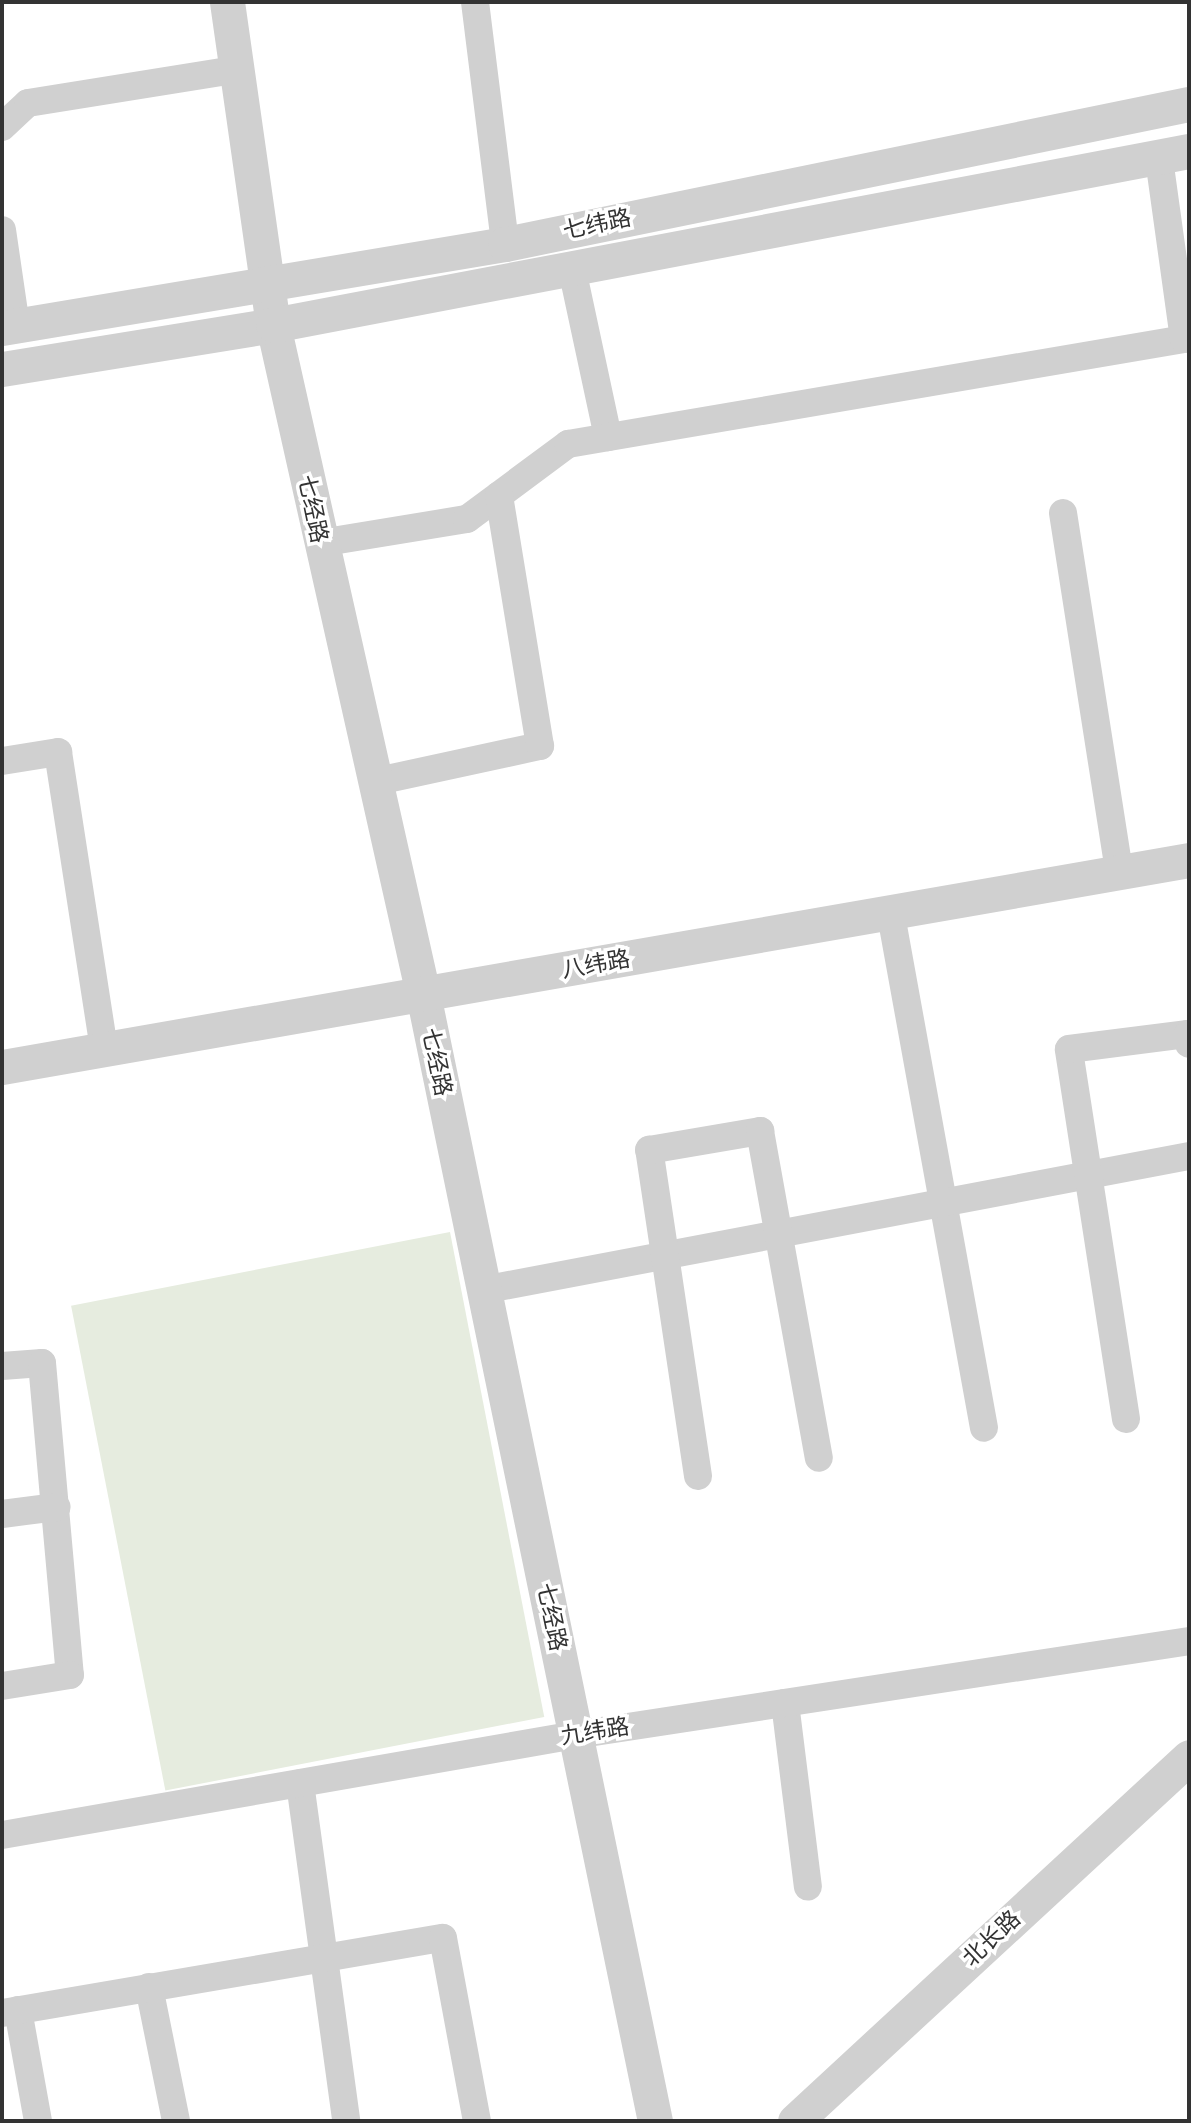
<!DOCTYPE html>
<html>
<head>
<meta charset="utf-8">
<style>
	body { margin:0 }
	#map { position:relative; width:1191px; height:2123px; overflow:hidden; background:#fff; font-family:"Sofia Sans Condensed","Noto Sans SC",sans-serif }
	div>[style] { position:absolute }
	.green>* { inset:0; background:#e6ecdf; transform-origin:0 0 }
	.minor>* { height:28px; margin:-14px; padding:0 14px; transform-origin:14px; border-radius:14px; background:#d0d0d0 }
	.tertiary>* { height:35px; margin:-17.5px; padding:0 17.5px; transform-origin:17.5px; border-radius:17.5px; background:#d0d0d0 }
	span { translate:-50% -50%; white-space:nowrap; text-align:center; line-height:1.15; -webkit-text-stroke:7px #fff; paint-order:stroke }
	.street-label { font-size:23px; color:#333 }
	.frame { position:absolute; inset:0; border:4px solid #333; pointer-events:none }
</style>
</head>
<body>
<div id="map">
	<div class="green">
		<i style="left:450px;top:1232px;width:494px;height:386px;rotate:79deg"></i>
	</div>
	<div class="minor">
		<i style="left:475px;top:2px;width:244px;rotate:82.9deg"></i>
		<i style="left:2px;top:127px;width:35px;rotate:-43deg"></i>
		<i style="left:28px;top:103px;width:210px;rotate:-9.1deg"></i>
		<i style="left:2px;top:230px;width:97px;rotate:81.7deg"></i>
		<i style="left:572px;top:269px;width:172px;rotate:77.9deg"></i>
		<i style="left:1063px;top:513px;width:363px;rotate:81.1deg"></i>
		<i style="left:320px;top:543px;width:149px;rotate:-9.3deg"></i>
		<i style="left:467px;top:519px;width:126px;rotate:-36.6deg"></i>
		<i style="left:568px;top:444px;width:625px;rotate:-9.67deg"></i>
		<i style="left:1184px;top:339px;width:183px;rotate:-97.9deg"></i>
		<i style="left:2px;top:761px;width:57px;rotate:-9.1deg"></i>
		<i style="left:58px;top:752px;width:302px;rotate:81.2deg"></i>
		<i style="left:373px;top:782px;width:171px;rotate:-12.2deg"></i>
		<i style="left:540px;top:746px;width:254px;rotate:-99.3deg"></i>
		<i style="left:891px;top:915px;width:521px;rotate:79.72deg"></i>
		<i style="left:483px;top:1290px;width:719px;rotate:-10.75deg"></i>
		<i style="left:2px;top:1366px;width:40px;rotate:-4.3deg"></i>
		<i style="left:42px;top:1363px;width:313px;rotate:84.9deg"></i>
		<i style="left:70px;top:1675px;width:69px;rotate:170.8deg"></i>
		<i style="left:1126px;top:1419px;width:374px;rotate:-98.8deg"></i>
		<i style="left:1069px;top:1049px;width:120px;rotate:-7.2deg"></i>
		<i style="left:1188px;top:1034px;width:10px;rotate:84deg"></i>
		<i style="left:698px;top:1476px;width:330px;rotate:-98.5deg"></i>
		<i style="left:649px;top:1150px;width:113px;rotate:-9.7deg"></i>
		<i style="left:760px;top:1131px;width:332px;rotate:79.8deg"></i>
		<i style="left:2px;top:1514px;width:55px;rotate:-7.3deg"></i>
		<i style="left:785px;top:1703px;width:185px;rotate:82.9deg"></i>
		<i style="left:300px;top:1783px;width:341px;rotate:82.2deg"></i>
		<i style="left:2px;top:1835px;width:582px;rotate:-9.9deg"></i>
		<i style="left:575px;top:1735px;width:621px;rotate:-8.7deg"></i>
		<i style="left:149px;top:1987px;width:137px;rotate:78.6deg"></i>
		<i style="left:18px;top:2010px;width:113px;rotate:79.8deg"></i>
		<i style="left:2px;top:2013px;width:447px;rotate:-9.7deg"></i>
		<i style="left:443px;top:1938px;width:186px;rotate:79.5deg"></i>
	</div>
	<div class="tertiary">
		<i style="left:227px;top:2px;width:326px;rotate:81.9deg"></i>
		<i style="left:273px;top:325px;width:686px;rotate:77.36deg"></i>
		<i style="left:423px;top:994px;width:1151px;rotate:78.37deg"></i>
		<i style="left:2px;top:328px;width:510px;rotate:-9.48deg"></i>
		<i style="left:505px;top:244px;width:698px;rotate:-11.57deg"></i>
		<i style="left:2px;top:369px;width:275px;rotate:-9.2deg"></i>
		<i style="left:273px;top:325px;width:932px;rotate:-10.76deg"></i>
		<i style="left:2px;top:1067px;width:1205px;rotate:-9.89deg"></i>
		<i style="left:795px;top:2121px;width:536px;rotate:-42.73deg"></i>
	</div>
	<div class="street-label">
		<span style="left:597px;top:225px;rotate:-12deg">七纬路</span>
		<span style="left:312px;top:509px;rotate:78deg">七经路</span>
		<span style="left:596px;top:965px;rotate:-10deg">八纬路</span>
		<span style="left:436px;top:1062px;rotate:78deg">七经路</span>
		<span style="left:551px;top:1617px;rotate:78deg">七经路</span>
		<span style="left:595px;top:1732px;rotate:-9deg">九纬路</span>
		<span style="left:992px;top:1939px;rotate:-43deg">北长路</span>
	</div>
	<div class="frame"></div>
</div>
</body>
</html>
